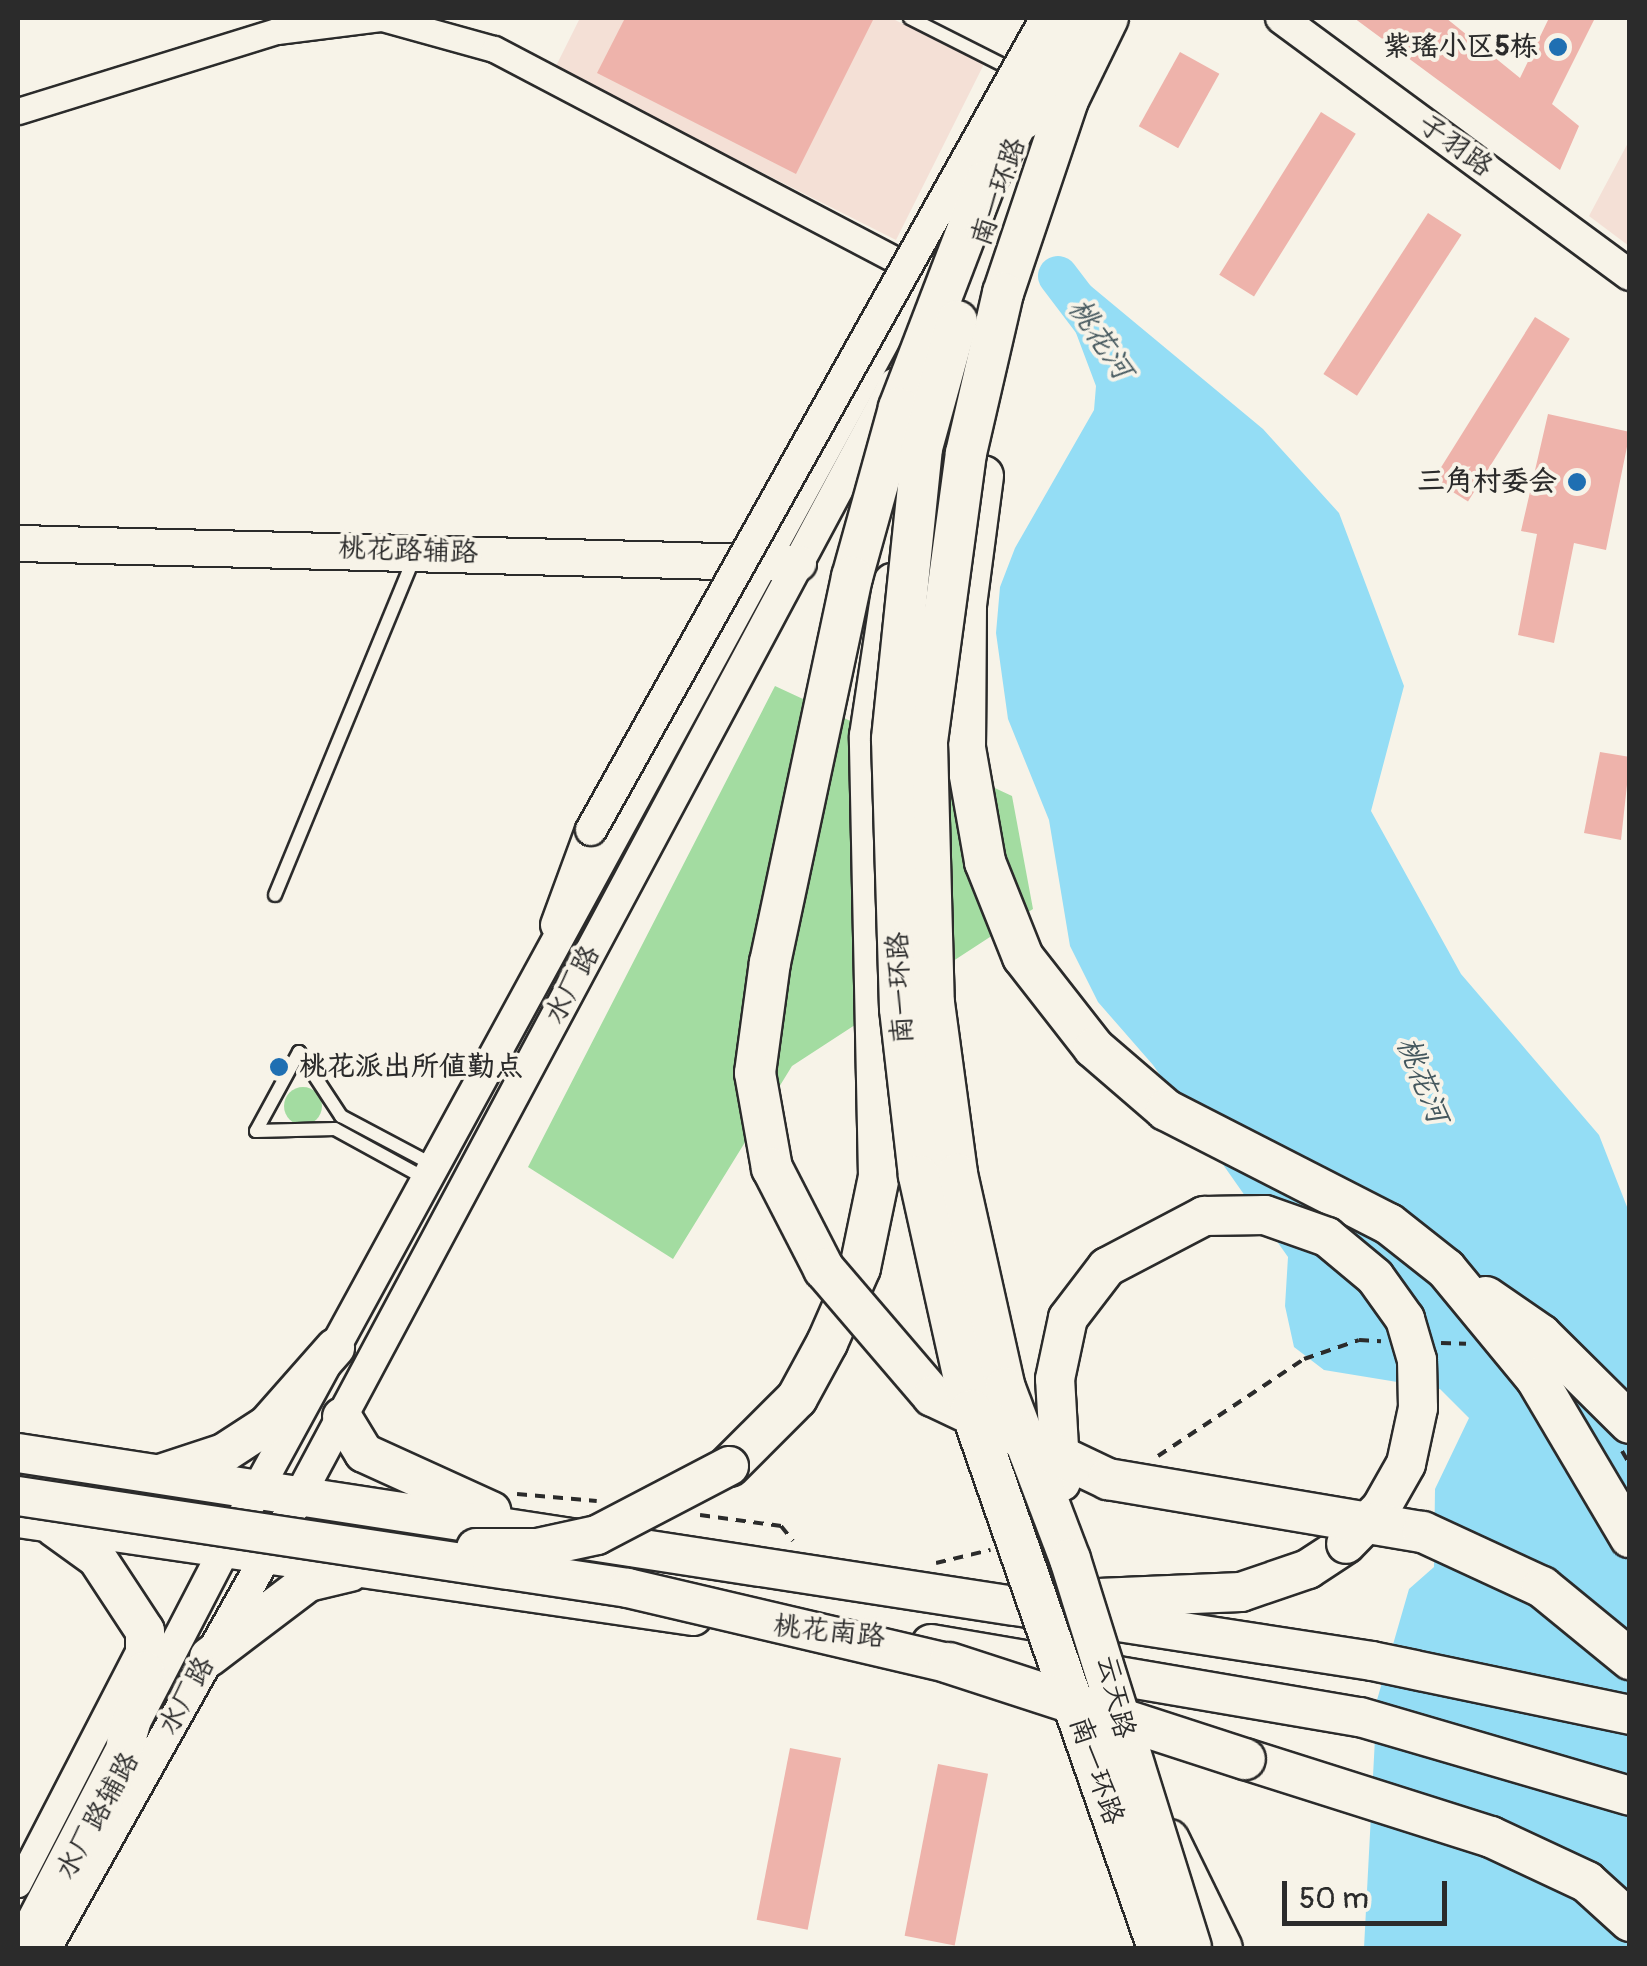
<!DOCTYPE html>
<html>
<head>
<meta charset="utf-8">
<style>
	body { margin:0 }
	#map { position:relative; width:1647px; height:1966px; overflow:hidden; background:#f7f3e8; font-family:Pangolin,"LXGW WenKai TC",sans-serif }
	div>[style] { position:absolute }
	.built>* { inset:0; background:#f4e0d6 }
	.green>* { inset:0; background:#a3dca1 }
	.round { border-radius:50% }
	.water>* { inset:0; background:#94ddf5 }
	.river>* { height:40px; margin:-20px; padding:0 20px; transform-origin:20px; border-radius:20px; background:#94ddf5 }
	.building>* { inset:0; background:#eeb3ab; transform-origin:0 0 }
	.path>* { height:4px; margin-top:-2px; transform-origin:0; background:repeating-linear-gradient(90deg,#2b2b2b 0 10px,transparent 0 18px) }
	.roads { filter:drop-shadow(2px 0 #2b2b2b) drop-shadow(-2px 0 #2b2b2b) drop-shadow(0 2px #2b2b2b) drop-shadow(0 -2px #2b2b2b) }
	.service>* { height:12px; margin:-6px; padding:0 6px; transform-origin:6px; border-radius:6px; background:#f7f3e8 }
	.minor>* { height:25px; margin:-12.5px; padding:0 12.5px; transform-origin:12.5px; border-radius:12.5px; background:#f7f3e8 }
	.tertiary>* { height:30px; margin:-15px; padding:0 15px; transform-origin:15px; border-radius:15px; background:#f7f3e8 }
	.secondary>* { height:35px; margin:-17.5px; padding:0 17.5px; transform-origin:17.5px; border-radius:17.5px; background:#f7f3e8 }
	.primary>* { height:38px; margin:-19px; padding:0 19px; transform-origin:19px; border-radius:19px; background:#f7f3e8 }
	.trunk>* { height:40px; margin:-20px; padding:0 20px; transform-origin:20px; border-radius:20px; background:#f7f3e8 }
	.bridges { filter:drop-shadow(2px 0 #2b2b2b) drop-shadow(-2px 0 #2b2b2b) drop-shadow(0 2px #2b2b2b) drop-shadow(0 -2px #2b2b2b) }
	.tertiary-bridge>* { height:30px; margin:-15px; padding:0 15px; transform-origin:15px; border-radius:15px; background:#f7f3e8 }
	.primary-bridge>* { height:38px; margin:-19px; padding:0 19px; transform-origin:19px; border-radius:19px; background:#f7f3e8 }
	.trunk-bridge>* { height:40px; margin:-20px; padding:0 20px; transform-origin:20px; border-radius:20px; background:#f7f3e8 }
	.dots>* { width:28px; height:28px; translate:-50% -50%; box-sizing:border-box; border:5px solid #f7f3e8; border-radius:50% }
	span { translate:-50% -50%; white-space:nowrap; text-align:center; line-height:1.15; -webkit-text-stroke:8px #f7f3e8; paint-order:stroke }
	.poi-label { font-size:28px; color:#2b2b2b; font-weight:700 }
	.right { translate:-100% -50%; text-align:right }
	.left { translate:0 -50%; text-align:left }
	.street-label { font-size:28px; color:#2b2b2b }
	.water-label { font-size:30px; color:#45585e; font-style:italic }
	.frame { position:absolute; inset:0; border:20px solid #2b2b2b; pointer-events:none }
	.scale { position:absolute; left:1282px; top:1881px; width:165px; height:45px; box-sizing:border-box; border:5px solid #2b2b2b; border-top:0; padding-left:12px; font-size:30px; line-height:35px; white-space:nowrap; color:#2b2b2b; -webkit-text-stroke:8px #f7f3e8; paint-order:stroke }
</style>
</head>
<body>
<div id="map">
	<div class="built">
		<i style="clip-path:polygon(580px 18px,891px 18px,984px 64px,896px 240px,555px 68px)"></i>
		<i style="clip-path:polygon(1629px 141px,1629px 246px,1589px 216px)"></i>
	</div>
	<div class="green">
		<i style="clip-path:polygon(775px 686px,1012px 796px,1033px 909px,792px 1066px,673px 1259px,528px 1167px)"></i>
		<i class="round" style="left:284px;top:1087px;width:38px;height:38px"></i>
	</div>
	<div class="water">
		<i style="clip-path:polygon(1080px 277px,1263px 429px,1339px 513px,1404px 686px,1371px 811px,1461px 974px,1599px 1135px,1629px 1212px,1627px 1948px,1364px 1948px,1377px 1700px,1409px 1589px,1434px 1567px,1435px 1489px,1469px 1418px,1440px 1389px,1324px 1370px,1294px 1347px,1285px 1306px,1288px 1257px,1153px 1065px,1098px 1002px,1070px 946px,1049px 820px,1008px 719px,996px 633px,1000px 587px,1015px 548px,1094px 410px,1096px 386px,1061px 293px)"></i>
	</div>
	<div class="river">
		<i style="left:1058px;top:276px;width:68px;rotate:52.8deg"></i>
	</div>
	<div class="building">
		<i style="clip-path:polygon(625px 18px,874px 18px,796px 174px,597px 73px)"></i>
		<i style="clip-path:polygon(1354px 18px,1446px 18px,1520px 78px,1549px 18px,1595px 18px,1552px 104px,1579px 126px,1560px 170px)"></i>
		<i style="left:1180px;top:52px;width:45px;height:85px;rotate:29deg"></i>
		<i style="left:1321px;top:112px;width:41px;height:192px;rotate:32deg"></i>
		<i style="left:1428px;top:213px;width:40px;height:192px;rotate:33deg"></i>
		<i style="left:1535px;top:317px;width:41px;height:192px;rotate:32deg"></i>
		<i style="clip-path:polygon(1548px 414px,1630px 432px,1606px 550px,1574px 543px,1554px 643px,1518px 635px,1537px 534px,1521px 531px)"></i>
		<i style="clip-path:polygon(1600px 752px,1630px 757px,1621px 840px,1584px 833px)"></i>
		<i style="left:790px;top:1748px;width:52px;height:175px;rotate:11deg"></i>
		<i style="left:938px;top:1764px;width:51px;height:175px;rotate:11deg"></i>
	</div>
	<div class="path">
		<i style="left:1441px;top:1343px;width:25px;rotate:2deg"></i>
		<i style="left:1622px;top:1451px;width:16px;rotate:60deg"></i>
		<i style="left:1158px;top:1456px;width:175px;rotate:-33.6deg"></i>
		<i style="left:1304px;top:1359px;width:58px;rotate:-19.1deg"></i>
		<i style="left:1359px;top:1340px;width:22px;rotate:3deg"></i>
		<i style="left:517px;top:1494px;width:80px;rotate:5deg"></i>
		<i style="left:700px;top:1515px;width:82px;rotate:7.7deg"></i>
		<i style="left:781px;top:1526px;width:19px;rotate:51deg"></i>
		<i style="left:936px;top:1563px;width:56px;rotate:-13.5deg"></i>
	</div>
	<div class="roads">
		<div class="service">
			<i style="left:910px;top:18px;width:120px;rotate:26.8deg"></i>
			<i style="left:275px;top:895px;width:368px;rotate:-67.6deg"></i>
			<i style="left:426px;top:1179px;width:104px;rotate:-151.2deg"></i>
			<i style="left:335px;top:1129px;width:79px;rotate:178.5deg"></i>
			<i style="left:256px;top:1131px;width:90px;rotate:-61.4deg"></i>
			<i style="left:299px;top:1052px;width:77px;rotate:56.7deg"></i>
			<i style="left:341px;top:1116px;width:104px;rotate:28deg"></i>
		</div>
		<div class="minor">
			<i style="left:18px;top:111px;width:271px;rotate:-17.2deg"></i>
			<i style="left:277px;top:31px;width:106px;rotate:-7.1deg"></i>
			<i style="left:382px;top:18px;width:116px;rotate:15.5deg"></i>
			<i style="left:494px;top:49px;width:462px;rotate:27.7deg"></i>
			<i style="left:18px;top:1884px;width:261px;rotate:-62.7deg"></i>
		</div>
		<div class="tertiary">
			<i style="left:1281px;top:18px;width:433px;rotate:36.4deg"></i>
			<i style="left:556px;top:925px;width:101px;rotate:-69.8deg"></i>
			<i style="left:18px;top:1948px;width:449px;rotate:-62.6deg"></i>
			<i style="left:225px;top:1549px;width:1547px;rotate:-61.38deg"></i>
			<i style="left:46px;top:1948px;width:502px;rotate:-60.68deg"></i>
			<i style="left:292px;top:1510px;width:1277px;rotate:-61.87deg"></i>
		</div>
		<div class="secondary">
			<i style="left:18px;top:543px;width:780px;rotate:1.47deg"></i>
		</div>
		<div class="primary">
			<i style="left:342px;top:1417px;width:42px;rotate:58.6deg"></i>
			<i style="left:364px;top:1453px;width:140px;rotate:24.5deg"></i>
			<i style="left:18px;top:1453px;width:1370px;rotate:8.73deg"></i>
			<i style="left:1372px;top:1661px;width:264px;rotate:11.8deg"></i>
			<i style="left:163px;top:1473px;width:64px;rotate:-18.2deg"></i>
			<i style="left:224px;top:1453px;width:51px;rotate:-33.1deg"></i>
			<i style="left:267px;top:1425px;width:103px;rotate:-48.6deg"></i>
			<i style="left:18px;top:1518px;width:682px;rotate:8.26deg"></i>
			<i style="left:54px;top:1527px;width:53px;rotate:35.8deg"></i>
			<i style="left:97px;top:1558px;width:87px;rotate:56.7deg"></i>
			<i style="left:145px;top:1631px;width:40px;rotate:90deg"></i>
			<i style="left:145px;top:1671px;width:73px;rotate:105.2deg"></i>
			<i style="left:1075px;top:1599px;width:166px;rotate:-2.4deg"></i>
			<i style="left:1241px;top:1592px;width:71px;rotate:-18.9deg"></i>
			<i style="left:1308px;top:1569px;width:45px;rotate:-33.3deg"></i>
			<i style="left:931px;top:1644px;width:435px;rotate:9.7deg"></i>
			<i style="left:1360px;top:1717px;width:281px;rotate:16.3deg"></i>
			<i style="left:209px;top:1657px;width:124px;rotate:-37.1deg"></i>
			<i style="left:308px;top:1582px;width:43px;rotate:-13.4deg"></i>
		</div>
		<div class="trunk">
			<i style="left:983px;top:476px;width:131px;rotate:97.5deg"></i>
			<i style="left:966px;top:606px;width:142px;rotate:90.4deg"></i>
			<i style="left:965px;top:748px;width:116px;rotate:80deg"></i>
			<i style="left:985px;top:862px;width:102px;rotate:68.2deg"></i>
			<i style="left:1023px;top:957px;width:115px;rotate:52deg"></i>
			<i style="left:1094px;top:1048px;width:95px;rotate:40.7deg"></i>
			<i style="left:1166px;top:1110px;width:250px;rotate:27.1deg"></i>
			<i style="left:1389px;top:1224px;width:73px;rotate:38.3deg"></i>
			<i style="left:1446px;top:1269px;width:141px;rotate:50.5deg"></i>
			<i style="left:1536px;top:1378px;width:185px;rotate:59.4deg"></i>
			<i style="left:1486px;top:1297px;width:67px;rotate:34.6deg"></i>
			<i style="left:1541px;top:1335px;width:125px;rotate:44.7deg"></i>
			<i style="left:729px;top:1466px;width:96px;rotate:-45deg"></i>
			<i style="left:797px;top:1398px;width:63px;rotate:-61.4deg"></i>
			<i style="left:827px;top:1343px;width:82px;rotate:-66.3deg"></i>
			<i style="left:860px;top:1268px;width:94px;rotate:-78.3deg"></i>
			<i style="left:879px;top:1176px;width:440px;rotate:-91.2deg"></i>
			<i style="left:870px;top:736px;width:154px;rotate:-81.4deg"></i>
			<i style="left:1245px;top:1759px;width:258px;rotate:17.6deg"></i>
			<i style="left:1491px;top:1837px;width:106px;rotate:25.1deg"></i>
			<i style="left:1587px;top:1882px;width:58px;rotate:42.2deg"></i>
			<i style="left:1169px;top:1840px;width:120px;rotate:63.9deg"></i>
		</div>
	</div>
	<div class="bridges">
		<div class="tertiary-bridge">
			<i style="left:591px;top:830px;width:931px;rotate:-60.74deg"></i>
		</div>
		<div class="primary-bridge">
			<i style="left:1061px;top:1482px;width:103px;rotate:-93.3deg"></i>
			<i style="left:1055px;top:1379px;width:62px;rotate:-78deg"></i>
			<i style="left:1068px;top:1318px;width:64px;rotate:-52.6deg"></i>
			<i style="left:1107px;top:1267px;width:110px;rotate:-27.7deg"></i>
			<i style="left:1204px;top:1216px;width:61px;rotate:-0.9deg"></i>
			<i style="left:1265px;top:1215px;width:66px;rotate:19.5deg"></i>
			<i style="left:1327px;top:1237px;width:62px;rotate:39.8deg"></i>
			<i style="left:1375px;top:1277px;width:52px;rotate:54.5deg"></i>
			<i style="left:1405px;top:1319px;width:43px;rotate:73.7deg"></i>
			<i style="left:1417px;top:1360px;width:48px;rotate:88.8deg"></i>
			<i style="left:1418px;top:1408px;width:57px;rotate:102.1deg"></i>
			<i style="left:1406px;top:1464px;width:51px;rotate:119.6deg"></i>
			<i style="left:1381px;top:1508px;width:50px;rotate:134.2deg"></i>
			<i style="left:18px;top:1496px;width:617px;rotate:8.58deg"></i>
			<i style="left:628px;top:1588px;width:330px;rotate:13.2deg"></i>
			<i style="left:476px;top:1548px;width:61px"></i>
			<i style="left:537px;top:1548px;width:61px;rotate:-12.2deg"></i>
			<i style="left:597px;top:1535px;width:149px;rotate:-27.6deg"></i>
		</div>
		<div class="trunk-bridge">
			<i style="left:1108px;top:18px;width:91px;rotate:116deg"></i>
			<i style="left:1068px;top:100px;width:204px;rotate:108.6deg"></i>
			<i style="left:1003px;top:293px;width:164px;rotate:103deg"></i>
			<i style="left:966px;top:453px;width:293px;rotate:97.7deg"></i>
			<i style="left:927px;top:743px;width:260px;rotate:88.5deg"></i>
			<i style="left:934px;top:1003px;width:173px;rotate:82.3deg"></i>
			<i style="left:957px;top:1174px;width:219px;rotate:77.4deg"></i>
			<i style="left:1005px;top:1388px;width:183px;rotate:69.2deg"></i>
			<i style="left:1070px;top:1559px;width:407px;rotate:72.7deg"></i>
			<i style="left:1031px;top:96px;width:96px;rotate:117.9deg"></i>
			<i style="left:986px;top:181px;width:243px;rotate:111deg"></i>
			<i style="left:899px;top:408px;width:175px;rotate:105.5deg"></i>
			<i style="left:852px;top:577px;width:394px;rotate:102deg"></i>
			<i style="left:770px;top:962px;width:112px;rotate:97.7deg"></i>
			<i style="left:755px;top:1073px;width:97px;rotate:79.9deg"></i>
			<i style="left:772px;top:1168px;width:114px;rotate:62.8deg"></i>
			<i style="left:824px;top:1269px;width:167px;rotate:49.4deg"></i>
			<i style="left:933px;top:1396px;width:194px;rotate:25.4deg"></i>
			<i style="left:1108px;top:1479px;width:319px;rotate:9.6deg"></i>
			<i style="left:1423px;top:1532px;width:131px;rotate:24.8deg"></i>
			<i style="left:1542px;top:1587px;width:114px;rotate:39.3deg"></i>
			<i style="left:1023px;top:119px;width:111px;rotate:-65.5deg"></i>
			<i style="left:957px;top:321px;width:132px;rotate:105.4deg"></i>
			<i style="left:922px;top:448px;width:293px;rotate:95.9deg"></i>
			<i style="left:892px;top:739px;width:270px;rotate:88.3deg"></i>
			<i style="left:900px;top:1009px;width:168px;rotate:83.5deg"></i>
			<i style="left:919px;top:1176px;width:240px;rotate:77.5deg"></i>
			<i style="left:971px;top:1410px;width:570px;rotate:70.83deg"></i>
			<i style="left:949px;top:1663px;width:311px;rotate:18deg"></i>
		</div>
	</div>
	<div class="dots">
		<i style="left:1558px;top:47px;background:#1f6fb2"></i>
		<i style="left:1577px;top:482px;background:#1f6fb2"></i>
		<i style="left:279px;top:1067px;background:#1f6fb2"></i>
	</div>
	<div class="poi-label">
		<span class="right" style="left:1538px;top:47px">紫瑶小区5栋</span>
		<span class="right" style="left:1557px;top:482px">三角村委会</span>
		<span class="left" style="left:299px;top:1067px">桃花派出所值勤点</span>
	</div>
	<div class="street-label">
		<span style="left:1455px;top:146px;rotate:36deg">子羽路</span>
		<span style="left:999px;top:192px;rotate:-71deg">南一环路</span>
		<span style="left:408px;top:551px;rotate:2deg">桃花路辅路</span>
		<span style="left:573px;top:985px;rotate:-62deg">水厂路</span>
		<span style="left:901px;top:988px;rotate:-93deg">南一环路</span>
		<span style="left:829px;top:1632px;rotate:6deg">桃花南路</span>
		<span style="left:187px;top:1696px;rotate:-61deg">水厂路</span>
		<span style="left:1115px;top:1697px;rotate:77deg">云天路</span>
		<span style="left:1096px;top:1771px;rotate:71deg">南一环路</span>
		<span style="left:98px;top:1816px;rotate:-61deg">水厂路辅路</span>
	</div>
	<div class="water-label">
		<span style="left:1100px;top:339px;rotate:56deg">桃花河</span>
		<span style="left:1422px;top:1080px;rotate:68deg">桃花河</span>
	</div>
	<div class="frame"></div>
	<div class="scale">50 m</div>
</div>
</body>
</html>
